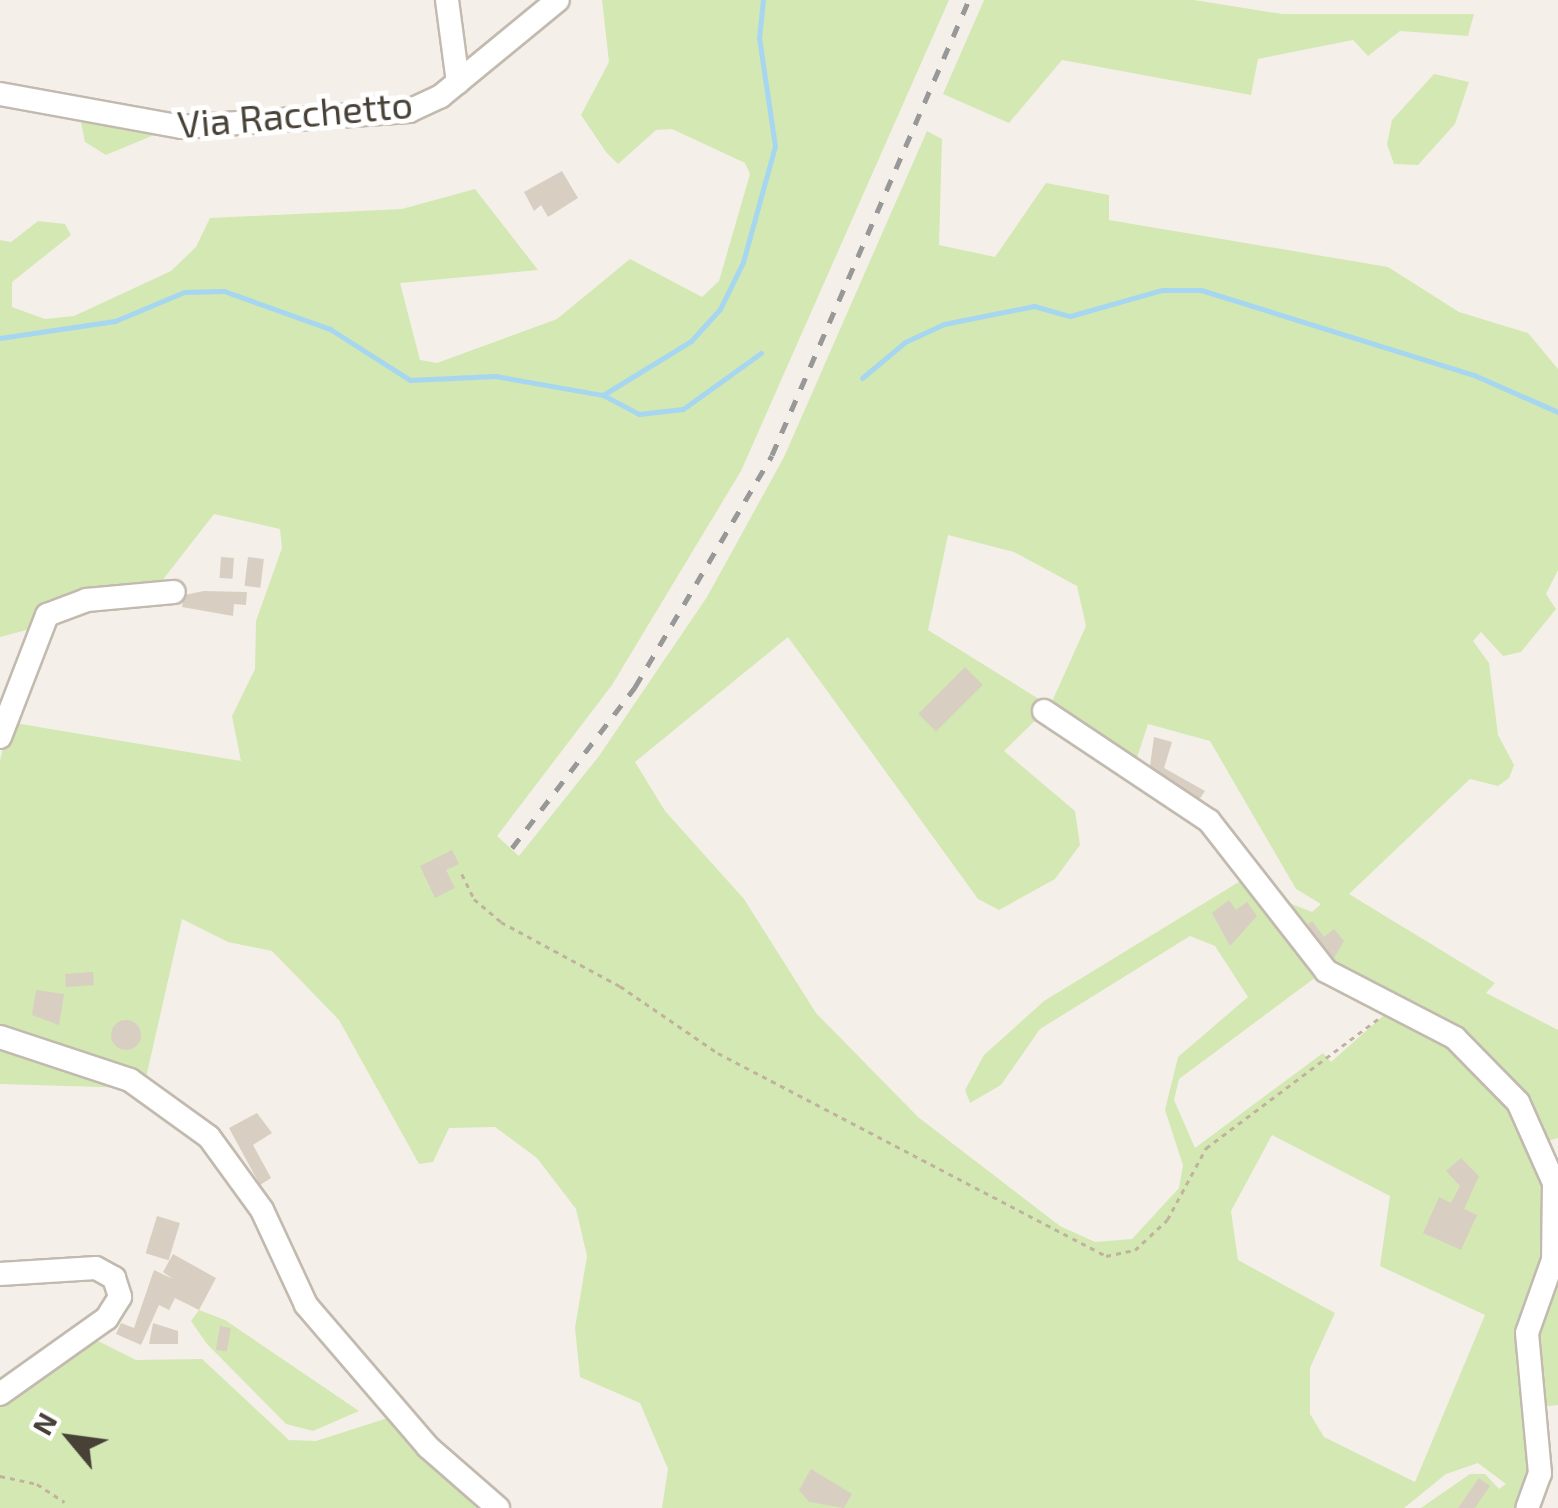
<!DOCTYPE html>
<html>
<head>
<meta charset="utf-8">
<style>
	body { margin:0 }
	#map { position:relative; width:1558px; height:1508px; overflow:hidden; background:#f4f0e9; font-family:"Exo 2",sans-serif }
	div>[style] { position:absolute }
	.green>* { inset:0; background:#d3e8b3 }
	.stream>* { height:5px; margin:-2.5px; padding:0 2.5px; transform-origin:2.5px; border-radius:2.5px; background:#a7d6f0 }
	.building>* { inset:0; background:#d9cec2; transform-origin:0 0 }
	.round { border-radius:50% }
	.path>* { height:2.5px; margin-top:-1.25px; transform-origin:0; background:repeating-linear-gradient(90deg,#c1b29d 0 5px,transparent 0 10px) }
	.roads { filter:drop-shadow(2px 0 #c3baaf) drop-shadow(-2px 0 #c3baaf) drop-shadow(0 2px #c3baaf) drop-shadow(0 -2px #c3baaf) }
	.minor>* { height:22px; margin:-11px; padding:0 11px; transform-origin:11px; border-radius:11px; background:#fff }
	.rail>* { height:5px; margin-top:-2.5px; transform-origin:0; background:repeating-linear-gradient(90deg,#989898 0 12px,transparent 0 24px) }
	span { translate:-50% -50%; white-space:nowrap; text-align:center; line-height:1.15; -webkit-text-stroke:10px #fff; paint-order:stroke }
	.street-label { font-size:38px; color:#484137 }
	.north { position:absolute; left:20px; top:1388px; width:100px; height:100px; -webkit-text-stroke:8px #fff; paint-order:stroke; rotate:299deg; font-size:28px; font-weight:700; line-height:40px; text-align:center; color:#484137 }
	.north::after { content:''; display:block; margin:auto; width:35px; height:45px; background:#484137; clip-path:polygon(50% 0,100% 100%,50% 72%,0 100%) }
</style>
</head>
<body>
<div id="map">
	<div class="green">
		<i style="clip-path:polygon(evenodd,602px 0,949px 0,741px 471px,612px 685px,497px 836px,519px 856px,599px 756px,707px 597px,784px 457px,927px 131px,942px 139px,939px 245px,995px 257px,1046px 183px,1109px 195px,1109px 220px,1388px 267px,1459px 312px,1528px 333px,1558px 369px,1558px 570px,1546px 594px,1556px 609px,1521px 652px,1503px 656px,1481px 632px,1473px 641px,1489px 663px,1498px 735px,1514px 765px,1509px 778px,1498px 786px,1470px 779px,1349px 894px,1495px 983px,1486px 993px,1558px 1030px,1558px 1138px,1544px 1142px,1512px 1082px,1468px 1041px,1328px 968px,1269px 895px,1312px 912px,1321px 904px,1296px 889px,1210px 741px,1148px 724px,1135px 764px,1049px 707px,1004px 751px,1075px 811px,1080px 845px,1055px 879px,999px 910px,978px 899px,788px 637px,635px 762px,665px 811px,744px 899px,816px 1013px,918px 1117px,1060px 1226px,1095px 1242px,1132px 1239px,1179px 1188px,1183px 1165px,1165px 1110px,1178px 1057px,1248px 997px,1215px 946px,1190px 936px,1040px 1029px,1001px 1085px,970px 1103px,965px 1090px,984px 1055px,1044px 1001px,1242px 880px,1320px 974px,1179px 1079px,1174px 1100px,1195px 1148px,1323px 1053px,1331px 1062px,1392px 1008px,1459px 1048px,1514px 1108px,1549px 1193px,1547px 1260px,1521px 1328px,1534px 1477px,1521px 1508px,1421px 1508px,1470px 1474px,1485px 1474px,1499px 1489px,1506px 1484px,1478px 1463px,1446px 1474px,1404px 1508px,662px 1508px,668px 1469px,640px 1403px,580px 1377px,575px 1328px,587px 1256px,576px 1209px,537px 1158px,495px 1127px,449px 1128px,433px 1162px,419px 1164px,339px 1020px,272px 951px,228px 942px,182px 919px,145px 1082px,0 1031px,0 761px,9px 722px,241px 761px,232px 716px,255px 669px,256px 621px,282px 548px,280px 529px,214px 514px,158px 586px,61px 600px,30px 629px,0 637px,0 240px,11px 242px,38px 221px,65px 224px,71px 235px,12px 282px,12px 307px,45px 319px,74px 316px,171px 271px,196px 247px,210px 218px,402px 209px,475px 189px,538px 270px,400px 283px,420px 360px,437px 363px,557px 319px,630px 259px,702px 297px,719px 281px,750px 174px,745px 163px,672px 129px,656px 130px,618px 164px,606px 152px,581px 115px,609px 62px,602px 0,948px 535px,1014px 552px,1077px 586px,1086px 626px,1050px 706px,928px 630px,948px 535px,602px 0,1272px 1135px,1390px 1196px,1380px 1266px,1485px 1315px,1415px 1482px,1324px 1437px,1310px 1414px,1310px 1368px,1335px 1313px,1238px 1260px,1231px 1211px,1272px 1135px)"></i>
		<i style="clip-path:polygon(984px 0,1194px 0,1282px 14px,1474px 14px,1468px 36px,1400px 31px,1368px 56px,1353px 40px,1258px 59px,1251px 95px,1062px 60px,1009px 123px,943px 94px)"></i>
		<i style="clip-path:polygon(1434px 74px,1469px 82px,1455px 124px,1418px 165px,1394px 164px,1387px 144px,1392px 120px)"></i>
		<i style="clip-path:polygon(80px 117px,166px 130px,106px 155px,85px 142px)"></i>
		<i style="clip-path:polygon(0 1042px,134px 1088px,0 1084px)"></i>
		<i style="clip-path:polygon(1558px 1260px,1558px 1405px,1540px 1407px,1532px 1336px)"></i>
		<i style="clip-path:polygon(199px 1310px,225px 1320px,359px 1411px,313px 1431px,286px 1424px,207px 1344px,191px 1321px)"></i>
		<i style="clip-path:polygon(92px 1338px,136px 1360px,202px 1359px,289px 1440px,316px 1441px,394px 1416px,486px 1508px,0 1508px,0 1406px)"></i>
	</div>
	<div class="stream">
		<i style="left:0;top:338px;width:116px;rotate:-8.4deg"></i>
		<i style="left:115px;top:321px;width:75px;rotate:-22.8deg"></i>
		<i style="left:184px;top:292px;width:40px;rotate:-1.4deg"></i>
		<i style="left:224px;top:291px;width:113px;rotate:19.7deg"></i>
		<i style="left:330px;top:329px;width:95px;rotate:32.5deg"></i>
		<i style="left:410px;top:380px;width:85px;rotate:-2.7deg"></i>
		<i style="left:495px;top:376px;width:110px;rotate:10deg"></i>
		<i style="left:603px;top:395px;width:103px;rotate:-31.5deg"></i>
		<i style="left:691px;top:341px;width:43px;rotate:-47.8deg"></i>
		<i style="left:720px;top:309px;width:52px;rotate:-63.9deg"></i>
		<i style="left:743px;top:262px;width:120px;rotate:-74.6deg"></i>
		<i style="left:775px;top:146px;width:109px;rotate:-98.4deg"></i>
		<i style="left:759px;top:38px;width:38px;rotate:-84deg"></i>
		<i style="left:862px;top:378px;width:56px;rotate:-39.9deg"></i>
		<i style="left:905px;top:342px;width:43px;rotate:-24.8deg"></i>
		<i style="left:944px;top:324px;width:92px;rotate:-11.3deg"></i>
		<i style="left:1034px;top:306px;width:37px;rotate:16deg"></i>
		<i style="left:1070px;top:316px;width:96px;rotate:-15.8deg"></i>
		<i style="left:1162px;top:290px;width:39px"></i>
		<i style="left:1201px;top:290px;width:286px;rotate:17.3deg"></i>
		<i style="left:1474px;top:375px;width:92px;rotate:23.8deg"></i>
		<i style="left:603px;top:395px;width:41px;rotate:27.8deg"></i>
		<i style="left:639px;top:414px;width:44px;rotate:-6.5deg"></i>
		<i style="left:683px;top:409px;width:96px;rotate:-35.7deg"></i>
	</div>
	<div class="building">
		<i style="clip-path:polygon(562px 171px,578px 198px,548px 217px,541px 205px,534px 211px,524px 192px)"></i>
		<i style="left:221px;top:557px;width:13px;height:21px;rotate:4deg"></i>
		<i style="left:248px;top:557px;width:16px;height:29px;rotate:7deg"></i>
		<i style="clip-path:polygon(204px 591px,247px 592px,246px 605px,234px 604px,233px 616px,182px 607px,184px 595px)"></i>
		<i style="left:965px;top:667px;width:25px;height:66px;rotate:45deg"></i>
		<i style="clip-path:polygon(1154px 737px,1172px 742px,1164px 768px,1205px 791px,1196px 804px,1149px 773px)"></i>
		<i style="clip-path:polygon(452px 850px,459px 864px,446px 870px,455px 888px,435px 898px,420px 866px)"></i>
		<i style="clip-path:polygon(1229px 900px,1236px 910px,1247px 902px,1257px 916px,1230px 946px,1212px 913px)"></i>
		<i style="clip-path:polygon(1312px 921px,1324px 937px,1334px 929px,1344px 941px,1328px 968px,1299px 932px)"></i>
		<i style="left:93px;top:972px;width:13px;height:28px;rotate:86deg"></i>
		<i style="clip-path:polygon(36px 990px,64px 994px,59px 1025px,32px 1015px)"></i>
		<i class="round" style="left:111px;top:1020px;width:30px;height:30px"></i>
		<i style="clip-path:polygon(257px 1113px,272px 1133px,253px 1145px,271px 1178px,260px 1185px,229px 1128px)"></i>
		<i style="clip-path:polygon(1461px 1158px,1479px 1176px,1464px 1209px,1477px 1215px,1461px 1250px,1423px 1233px,1439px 1197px,1451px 1203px,1460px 1186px,1446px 1171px)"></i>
		<i style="left:157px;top:1216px;width:24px;height:39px;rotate:17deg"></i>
		<i style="clip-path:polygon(173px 1254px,216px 1278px,199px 1310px,175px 1298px,169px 1310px,159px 1305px,141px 1345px,116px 1334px,121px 1323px,134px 1328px,154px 1270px,173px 1279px,163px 1272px)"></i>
		<i style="clip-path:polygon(153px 1323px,178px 1331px,178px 1344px,149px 1344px)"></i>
		<i style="left:220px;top:1326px;width:11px;height:24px;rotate:10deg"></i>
		<i style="clip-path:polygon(811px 1469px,852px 1494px,844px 1508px,809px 1502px,799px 1490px)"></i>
		<i style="clip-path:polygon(1479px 1478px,1490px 1486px,1475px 1508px,1458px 1508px)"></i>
	</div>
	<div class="path">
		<i style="left:462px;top:874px;width:28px;rotate:64deg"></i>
		<i style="left:474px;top:899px;width:35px;rotate:40deg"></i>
		<i style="left:501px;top:922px;width:135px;rotate:28.3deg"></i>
		<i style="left:620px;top:986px;width:119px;rotate:34.4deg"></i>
		<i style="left:718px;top:1053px;width:438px;rotate:27.6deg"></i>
		<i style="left:1106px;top:1256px;width:30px;rotate:-12deg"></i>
		<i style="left:1135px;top:1250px;width:44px;rotate:-43.2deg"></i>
		<i style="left:1167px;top:1220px;width:82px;rotate:-61.6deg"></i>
		<i style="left:1206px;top:1148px;width:215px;rotate:-36.9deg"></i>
		<i style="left:0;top:1476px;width:38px;rotate:12deg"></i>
		<i style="left:37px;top:1484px;width:33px;rotate:33deg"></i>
	</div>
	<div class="roads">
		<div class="minor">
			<i style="left:447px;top:0;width:83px;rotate:82.4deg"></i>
			<i style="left:0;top:94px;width:184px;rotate:10.3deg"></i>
			<i style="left:181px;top:127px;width:229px;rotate:-4deg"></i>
			<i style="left:409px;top:111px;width:35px;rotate:-25deg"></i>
			<i style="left:441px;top:96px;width:151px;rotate:-39.4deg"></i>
			<i style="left:1044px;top:711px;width:198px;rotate:33.7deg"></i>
			<i style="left:1209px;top:821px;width:190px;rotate:52deg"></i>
			<i style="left:1326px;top:971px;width:145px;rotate:27.4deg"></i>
			<i style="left:1455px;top:1038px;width:90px;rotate:45.5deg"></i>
			<i style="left:1518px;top:1102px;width:89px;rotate:66deg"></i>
			<i style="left:1554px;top:1183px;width:77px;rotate:90.7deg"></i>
			<i style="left:1553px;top:1260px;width:77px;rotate:109.6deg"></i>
			<i style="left:1527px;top:1333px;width:141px;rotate:84.7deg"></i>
			<i style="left:1540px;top:1473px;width:37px;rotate:110deg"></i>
			<i style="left:0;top:737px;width:131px;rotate:-68.9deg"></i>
			<i style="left:47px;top:615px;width:43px;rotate:-20.6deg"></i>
			<i style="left:87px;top:600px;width:87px;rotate:-5.3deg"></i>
			<i style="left:0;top:1037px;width:137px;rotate:18.3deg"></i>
			<i style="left:130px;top:1080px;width:97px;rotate:35.8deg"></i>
			<i style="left:209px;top:1137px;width:90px;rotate:54deg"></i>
			<i style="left:262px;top:1210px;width:105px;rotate:65.1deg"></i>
			<i style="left:306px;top:1305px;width:187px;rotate:49.3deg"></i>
			<i style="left:428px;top:1447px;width:93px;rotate:41.1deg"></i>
			<i style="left:0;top:1274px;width:96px;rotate:-3.6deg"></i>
			<i style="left:96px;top:1268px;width:21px;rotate:29deg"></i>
			<i style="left:114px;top:1278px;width:20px;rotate:72deg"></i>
			<i style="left:120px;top:1297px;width:25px;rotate:122deg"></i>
			<i style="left:107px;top:1318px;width:131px;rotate:144.6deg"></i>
		</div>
	</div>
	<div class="rail">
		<i style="left:512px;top:848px;width:203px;rotate:-52.6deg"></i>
		<i style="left:635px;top:687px;width:269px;rotate:-59.4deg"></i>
		<i style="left:772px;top:455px;width:496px;rotate:-66.6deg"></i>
	</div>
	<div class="street-label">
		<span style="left:295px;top:114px;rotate:-5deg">Via Racchetto</span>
	</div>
	<div class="north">N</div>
</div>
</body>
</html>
